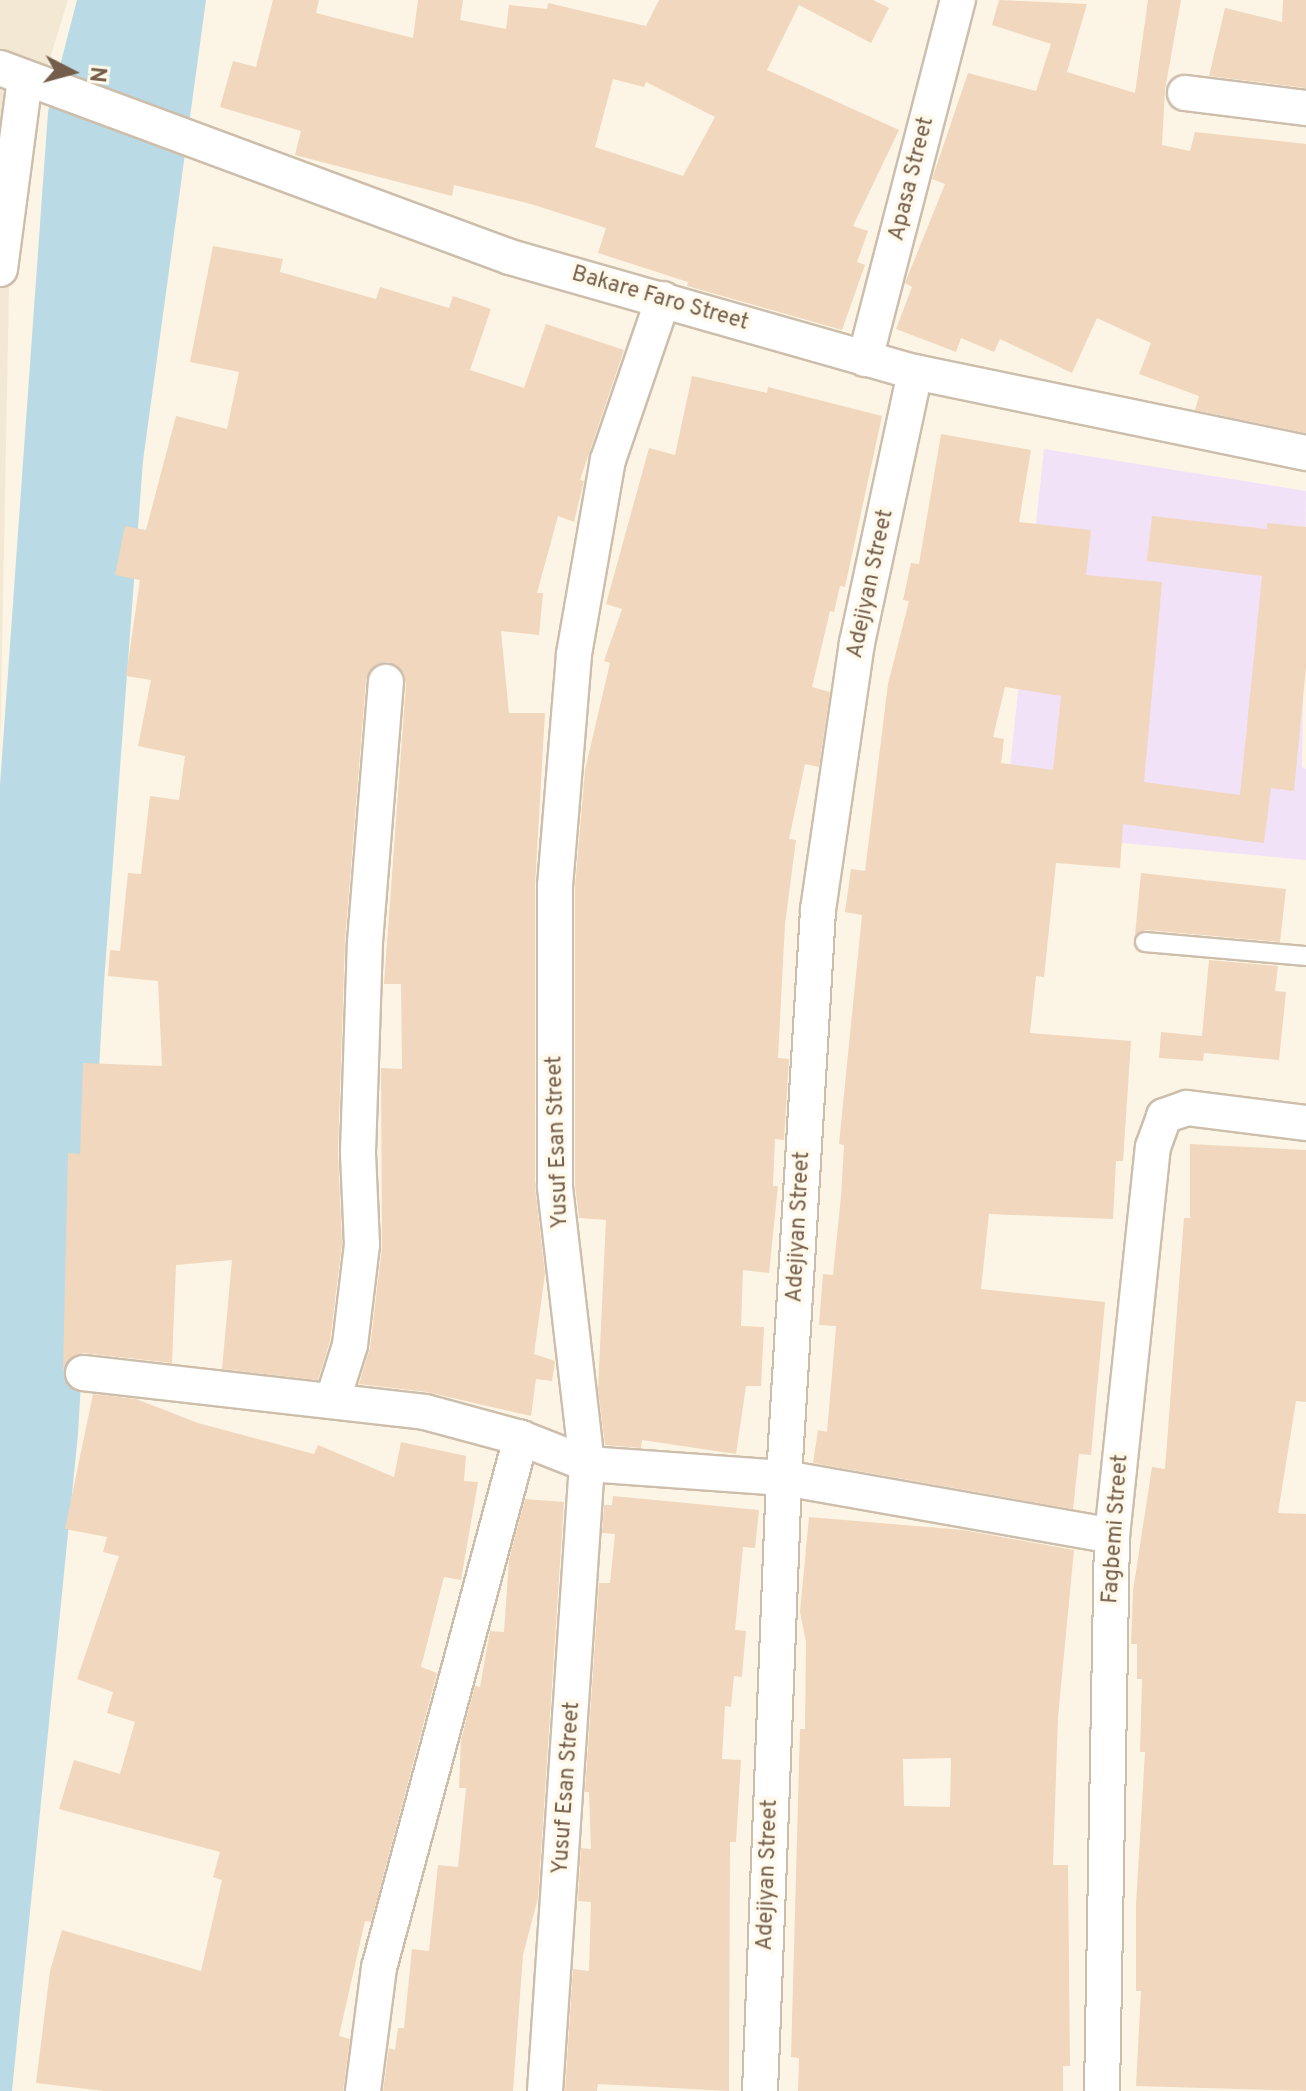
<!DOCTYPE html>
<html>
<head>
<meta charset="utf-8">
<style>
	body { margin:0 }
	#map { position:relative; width:1306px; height:2091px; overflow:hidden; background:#fcf5e5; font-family:Overpass,sans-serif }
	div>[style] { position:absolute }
	.residential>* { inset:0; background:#f3e8d4 }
	.education>* { inset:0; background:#f2e2f8 }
	.water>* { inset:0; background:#badae5 }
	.building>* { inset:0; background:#f1d7bd }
	.roads { filter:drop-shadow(2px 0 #cdbeac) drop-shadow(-2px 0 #cdbeac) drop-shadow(0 2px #cdbeac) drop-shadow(0 -2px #cdbeac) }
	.service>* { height:18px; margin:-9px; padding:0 9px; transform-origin:9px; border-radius:9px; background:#fff }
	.minor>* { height:34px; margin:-17px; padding:0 17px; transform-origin:17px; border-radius:17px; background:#fff }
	span { translate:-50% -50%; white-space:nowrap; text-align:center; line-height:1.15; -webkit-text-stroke:7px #fff9eb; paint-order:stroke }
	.street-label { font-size:22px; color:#745e4b }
	.north { position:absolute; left:32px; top:32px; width:80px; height:80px; -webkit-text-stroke:6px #fff9eb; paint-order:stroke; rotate:96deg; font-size:22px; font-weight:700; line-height:32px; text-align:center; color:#745e4b }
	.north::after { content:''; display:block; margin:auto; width:28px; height:36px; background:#745e4b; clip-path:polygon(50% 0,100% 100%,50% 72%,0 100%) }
</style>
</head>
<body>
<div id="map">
	<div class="residential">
		<i style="clip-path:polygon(0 0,68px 0,11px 186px,0 756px)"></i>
	</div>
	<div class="education">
		<i style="clip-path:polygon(1044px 449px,1306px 491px,1302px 767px,1306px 769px,1306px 860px,1003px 832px)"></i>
	</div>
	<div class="water">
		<i style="clip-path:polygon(77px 0,206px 0,143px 461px,104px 982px,78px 1434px,12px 2091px,0 2091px,0 785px,48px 112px)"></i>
	</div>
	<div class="building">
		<i style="clip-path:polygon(evenodd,273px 0,319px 0,316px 13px,413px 38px,418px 0,463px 0,460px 20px,506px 29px,509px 5px,547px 9px,548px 3px,646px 26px,659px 0,873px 0,889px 8px,871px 43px,799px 5px,767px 70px,899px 130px,853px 226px,868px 231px,857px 262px,865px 265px,842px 330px,687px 286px,688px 282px,598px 253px,606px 228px,531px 204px,454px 185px,452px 196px,295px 155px,301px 131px,220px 107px,233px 61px,256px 67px,273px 0,613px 79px,644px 87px,646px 82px,715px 117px,683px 176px,595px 147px,613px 79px)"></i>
		<i style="clip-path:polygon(999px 0,1087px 4px,1067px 72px,1135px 93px,1148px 0,1181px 0,1165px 90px,1162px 145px,1190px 151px,1195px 132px,1306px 144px,1306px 433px,1195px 410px,1199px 396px,1139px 374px,1151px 343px,1097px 318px,1072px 373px,1000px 339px,994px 352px,961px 338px,956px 352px,896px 329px,912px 287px,905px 283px,945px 184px,932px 179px,968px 73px,1036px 91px,1051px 44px,992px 25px)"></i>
		<i style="clip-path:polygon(1283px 0,1306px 0,1306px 88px,1209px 76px,1225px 8px,1282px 22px)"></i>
		<i style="clip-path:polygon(213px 246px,283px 259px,280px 272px,376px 299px,380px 287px,449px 308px,453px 296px,491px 309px,470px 370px,524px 388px,546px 324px,624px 350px,580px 480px,584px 481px,574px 522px,558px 516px,537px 593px,543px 593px,539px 635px,501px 631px,509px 713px,545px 713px,535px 886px,535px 1186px,545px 1274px,534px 1354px,555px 1361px,552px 1381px,536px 1379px,531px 1416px,427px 1392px,359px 1384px,370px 1348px,382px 1247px,381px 1068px,402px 1069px,401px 984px,384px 984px,406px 684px,404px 673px,388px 662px,377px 664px,366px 680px,345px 941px,338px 1151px,342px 1244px,330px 1341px,318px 1380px,222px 1369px,232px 1260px,176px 1265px,172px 1363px,84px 1353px,67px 1361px,63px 1371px,68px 1153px,80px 1154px,83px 1063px,162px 1066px,158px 981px,108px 976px,110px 950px,120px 951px,128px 873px,141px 874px,150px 796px,179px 800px,185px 756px,138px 746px,151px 680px,126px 676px,140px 580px,115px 575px,125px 526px,146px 530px,176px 416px,227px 429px,239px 372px,190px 362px)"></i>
		<i style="clip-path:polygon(692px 376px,767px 393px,768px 387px,882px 416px,845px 587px,840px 586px,834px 612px,830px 611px,812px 687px,830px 692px,819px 767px,805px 764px,789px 839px,796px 840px,785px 924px,778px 1058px,789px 1059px,784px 1140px,775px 1139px,773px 1186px,778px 1186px,769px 1273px,743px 1270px,741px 1326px,764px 1327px,761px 1386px,746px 1386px,736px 1454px,642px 1440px,641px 1448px,605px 1445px,598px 1389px,606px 1220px,579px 1218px,575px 1185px,575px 887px,585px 770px,610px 663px,604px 661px,622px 609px,606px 604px,649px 448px,675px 455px)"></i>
		<i style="clip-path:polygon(evenodd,941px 434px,1031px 450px,1019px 522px,1091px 530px,1086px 575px,1162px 582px,1144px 782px,1240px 795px,1262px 576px,1147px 561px,1152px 516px,1267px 529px,1267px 523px,1306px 527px,1306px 667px,1294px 791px,1271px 788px,1264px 843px,1123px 824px,1120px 868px,1056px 863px,1044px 977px,1036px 976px,1030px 1033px,1131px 1041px,1123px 1161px,1116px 1161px,1113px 1219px,989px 1214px,981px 1289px,1105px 1302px,1091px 1455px,1079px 1454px,1073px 1509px,813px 1463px,818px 1430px,827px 1432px,834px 1351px,836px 1326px,819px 1325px,823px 1274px,833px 1275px,841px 1196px,844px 1145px,839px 1144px,862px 915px,845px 912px,851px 869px,865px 871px,888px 684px,909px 601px,903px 600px,911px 563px,919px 564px,941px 434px,1005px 687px,1061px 696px,1053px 770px,1001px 763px,1004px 739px,993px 737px,1005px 687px)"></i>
		<i style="clip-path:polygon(1141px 873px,1286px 889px,1280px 942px,1146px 930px,1135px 935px)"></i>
		<i style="clip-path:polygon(1209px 960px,1278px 966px,1275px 991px,1286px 992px,1279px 1060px,1204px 1053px,1203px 1061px,1159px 1058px,1161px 1032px,1202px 1036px)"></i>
		<i style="clip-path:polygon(1190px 1144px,1306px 1150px,1306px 1402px,1296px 1401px,1278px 1513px,1306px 1514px,1306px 2091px,1136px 2086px,1141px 1991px,1136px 1991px,1136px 1905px,1145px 1752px,1140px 1752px,1142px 1679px,1137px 1679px,1137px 1644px,1131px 1644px,1133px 1591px,1152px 1467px,1165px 1469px,1184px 1218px,1190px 1218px)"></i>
		<i style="clip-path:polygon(93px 1394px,136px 1399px,198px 1423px,314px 1454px,318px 1445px,394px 1477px,401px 1442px,466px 1456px,464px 1481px,478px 1482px,461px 1580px,444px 1577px,421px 1667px,437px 1673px,371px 1922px,365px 1921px,339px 2036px,350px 2039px,343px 2091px,104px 2091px,36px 2083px,50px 1971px,62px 1930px,201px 1971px,222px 1880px,213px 1877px,220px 1852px,59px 1809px,74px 1760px,120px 1774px,135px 1722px,107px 1713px,113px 1692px,77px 1679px,119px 1556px,103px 1552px,107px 1537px,65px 1529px)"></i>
		<i style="clip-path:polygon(613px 1496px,759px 1510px,755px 1548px,743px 1547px,735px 1630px,746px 1631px,743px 1664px,742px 1677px,734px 1676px,731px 1707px,725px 1706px,722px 1759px,741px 1760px,736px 1842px,730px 1842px,729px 2091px,598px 2084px,597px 2091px,565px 2091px,573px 1969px,589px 1971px,591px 1902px,578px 1901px,581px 1848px,591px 1849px,589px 1792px,585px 1792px,599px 1583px,610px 1583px,615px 1534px,602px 1533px,604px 1505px,612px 1505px)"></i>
		<i style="clip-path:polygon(525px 1499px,564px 1502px,538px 1898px,523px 1955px,513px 2091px,383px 2091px,389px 2048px,395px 2050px,398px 2028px,404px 2028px,412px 1949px,429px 1951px,438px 1865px,458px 1867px,466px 1788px,459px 1788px,461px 1740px,475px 1686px,480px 1687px,490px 1631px,504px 1632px,509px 1560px)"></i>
		<i style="clip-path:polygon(evenodd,809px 1517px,963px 1530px,1074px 1550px,1058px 1717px,1053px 1865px,1068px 1865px,1070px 2066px,1063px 2066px,1063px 2091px,798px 2091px,799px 2058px,791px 2057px,800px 1729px,805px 1729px,806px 1642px,800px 1612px,809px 1517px,951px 1758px,950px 1807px,904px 1806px,903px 1759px,951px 1758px)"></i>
	</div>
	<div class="roads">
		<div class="service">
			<i style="left:1145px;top:942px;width:162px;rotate:5deg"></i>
		</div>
		<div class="minor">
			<i style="left:0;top:68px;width:544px;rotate:20.33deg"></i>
			<i style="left:510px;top:257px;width:421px;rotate:15.9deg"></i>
			<i style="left:915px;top:372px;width:399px;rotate:11.7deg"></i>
			<i style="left:1185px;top:93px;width:122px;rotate:7.1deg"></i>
			<i style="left:0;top:269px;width:193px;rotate:-82.5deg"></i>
			<i style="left:865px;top:359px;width:371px;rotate:-75.5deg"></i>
			<i style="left:83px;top:1373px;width:344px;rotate:6.5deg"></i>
			<i style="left:425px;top:1412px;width:99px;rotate:15.2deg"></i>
			<i style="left:521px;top:1438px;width:71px;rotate:21.5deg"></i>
			<i style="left:587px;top:1464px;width:197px;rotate:4.1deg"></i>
			<i style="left:784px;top:1478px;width:333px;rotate:10deg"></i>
			<i style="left:333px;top:1399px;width:57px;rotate:-72.5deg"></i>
			<i style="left:350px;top:1345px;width:101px;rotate:-83.2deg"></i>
			<i style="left:362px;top:1245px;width:93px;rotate:-92.5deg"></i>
			<i style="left:358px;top:1152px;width:210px;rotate:-88.1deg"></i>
			<i style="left:365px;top:942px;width:261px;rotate:-85.4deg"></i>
			<i style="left:363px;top:2091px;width:124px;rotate:-82.6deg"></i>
			<i style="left:379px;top:1968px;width:549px;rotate:-75deg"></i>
			<i style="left:545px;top:2091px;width:628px;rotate:-86.17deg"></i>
			<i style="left:587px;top:1464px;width:280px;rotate:-96.6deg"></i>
			<i style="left:555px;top:1186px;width:300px;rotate:-90deg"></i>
			<i style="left:555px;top:886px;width:233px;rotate:-85.3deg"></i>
			<i style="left:574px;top:654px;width:197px;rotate:-80.1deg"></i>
			<i style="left:608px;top:460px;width:170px;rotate:-71.1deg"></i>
			<i style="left:760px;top:2091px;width:613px;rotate:-87.76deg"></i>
			<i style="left:784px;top:1478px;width:569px;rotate:-86.57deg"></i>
			<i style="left:818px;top:910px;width:270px;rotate:-81.7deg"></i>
			<i style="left:857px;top:643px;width:277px;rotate:-77.9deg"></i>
			<i style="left:1102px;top:2091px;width:555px;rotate:-88.97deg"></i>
			<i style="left:1112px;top:1536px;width:391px;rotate:-84deg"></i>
			<i style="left:1153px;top:1147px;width:33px;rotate:-70deg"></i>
			<i style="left:1164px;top:1116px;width:24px;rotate:-19deg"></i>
			<i style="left:1187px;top:1108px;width:120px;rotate:7.2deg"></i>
		</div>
	</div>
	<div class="street-label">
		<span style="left:912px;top:179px;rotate:-76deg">Apasa Street</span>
		<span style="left:660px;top:299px;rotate:16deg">Bakare Faro Street</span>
		<span style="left:871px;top:584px;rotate:-78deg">Adejiyan Street</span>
		<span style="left:558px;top:1142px;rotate:-92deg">Yusuf Esan Street</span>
		<span style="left:799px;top:1227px;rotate:-87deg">Adejiyan Street</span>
		<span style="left:1116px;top:1529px;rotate:-86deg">Fagbemi Street</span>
		<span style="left:567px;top:1788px;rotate:-86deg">Yusuf Esan Street</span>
		<span style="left:768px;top:1875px;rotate:-88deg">Adejiyan Street</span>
	</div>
	<div class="north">N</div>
</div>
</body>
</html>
